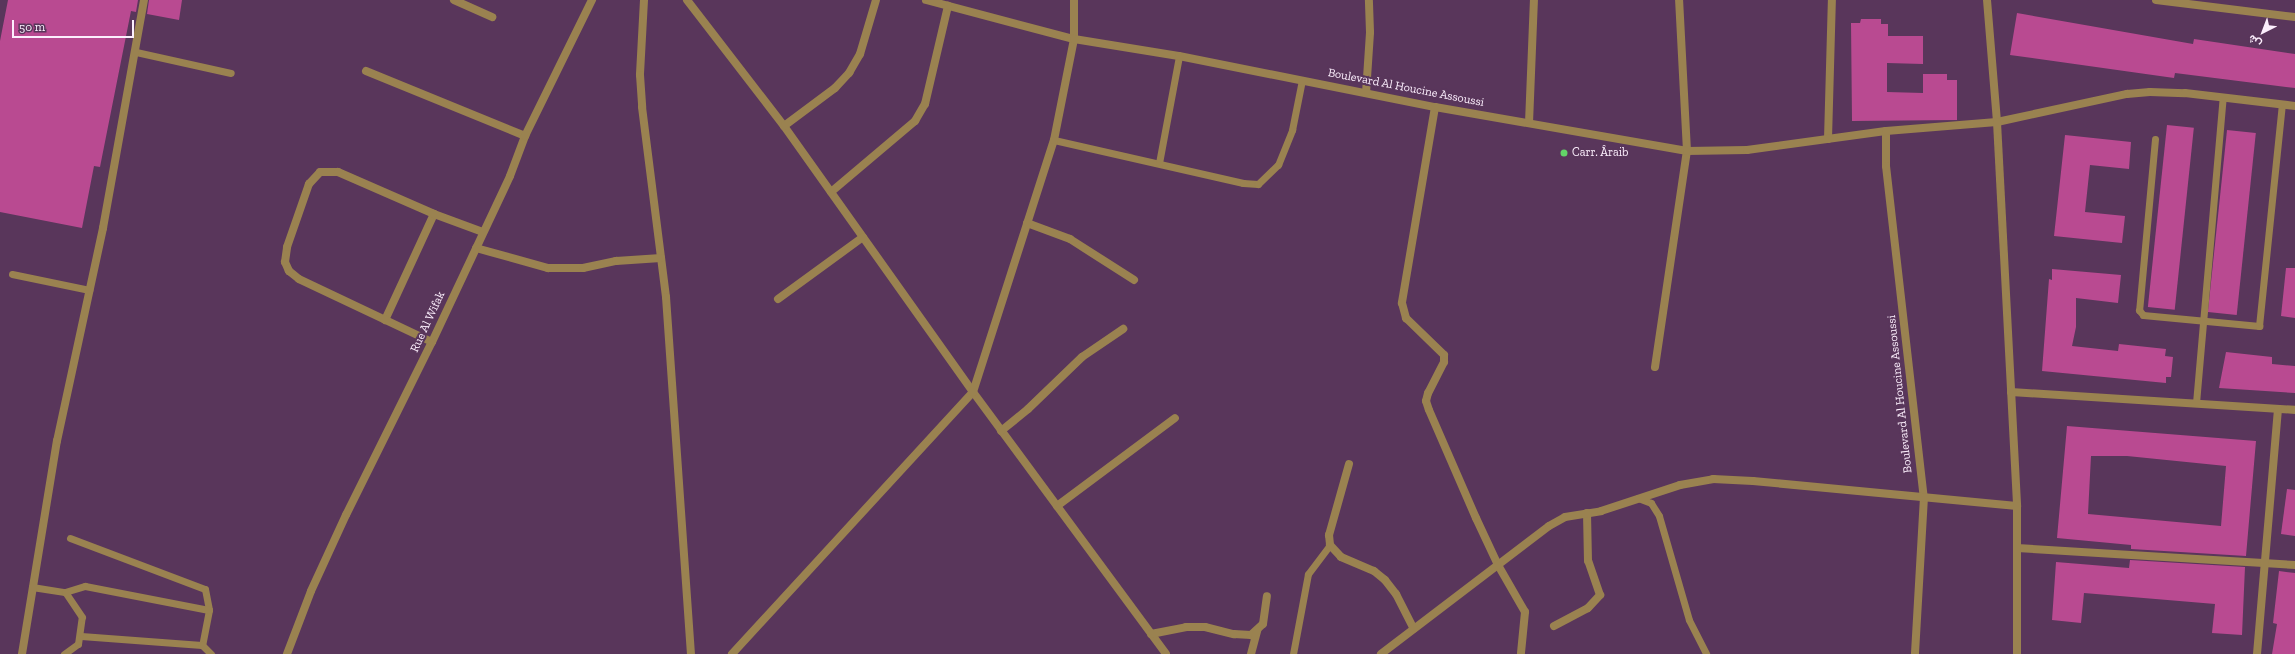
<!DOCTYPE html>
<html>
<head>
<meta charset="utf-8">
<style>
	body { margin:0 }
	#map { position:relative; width:2295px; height:654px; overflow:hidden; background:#59365b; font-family:"Zilla Slab",Vazirmatn,serif }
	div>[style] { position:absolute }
	.building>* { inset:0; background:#b94a91; transform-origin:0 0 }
	.service>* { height:7px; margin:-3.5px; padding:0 3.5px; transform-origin:3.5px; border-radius:3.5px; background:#9a8250 }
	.minor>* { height:8px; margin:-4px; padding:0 4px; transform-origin:4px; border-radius:4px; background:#9a8250 }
	.tertiary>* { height:8px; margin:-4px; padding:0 4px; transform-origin:4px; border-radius:4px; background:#9a8250 }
	.dots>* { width:11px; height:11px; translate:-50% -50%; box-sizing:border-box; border:2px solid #59365b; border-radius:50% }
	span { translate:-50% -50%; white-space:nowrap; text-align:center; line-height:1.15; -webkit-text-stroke:4px #59365b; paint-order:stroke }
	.street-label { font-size:12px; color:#fceffd }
	.poi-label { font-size:12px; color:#fceffd }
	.left { translate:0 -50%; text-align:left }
	.north { position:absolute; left:2243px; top:12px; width:40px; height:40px; -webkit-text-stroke:3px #59365b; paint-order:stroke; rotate:222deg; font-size:11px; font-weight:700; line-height:16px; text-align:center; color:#fceffd }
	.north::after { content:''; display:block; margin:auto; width:14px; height:18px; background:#fceffd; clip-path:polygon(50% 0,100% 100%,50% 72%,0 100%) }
	.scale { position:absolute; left:12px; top:20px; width:122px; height:18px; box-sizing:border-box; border:2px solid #fceffd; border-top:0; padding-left:5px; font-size:12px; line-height:14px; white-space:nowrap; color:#fceffd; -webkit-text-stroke:3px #59365b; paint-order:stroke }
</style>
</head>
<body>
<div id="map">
	<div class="building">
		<i style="clip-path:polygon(8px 0,138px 0,136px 12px,131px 11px,100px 167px,94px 166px,82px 228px,0 212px,0 41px)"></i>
		<i style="clip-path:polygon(149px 0,182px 0,179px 20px,147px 14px)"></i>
		<i style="clip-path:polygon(2017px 13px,2193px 44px,2194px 39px,2295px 54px,2295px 88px,2175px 73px,2174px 78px,2010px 55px)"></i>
		<i style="clip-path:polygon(1861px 19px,1881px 19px,1881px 24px,1888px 24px,1888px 36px,1923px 36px,1923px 64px,1887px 63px,1887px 92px,1923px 93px,1923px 74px,1947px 74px,1947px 80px,1957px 80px,1957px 120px,1852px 121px,1851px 23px,1860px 23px)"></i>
		<i style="left:2167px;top:125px;width:27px;height:183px;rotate:6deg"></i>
		<i style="left:2227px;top:130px;width:29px;height:183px;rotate:6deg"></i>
		<i style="clip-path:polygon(2065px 135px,2131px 142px,2129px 169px,2090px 165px,2085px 212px,2125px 216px,2122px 243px,2054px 236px)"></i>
		<i style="clip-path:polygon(2286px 268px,2295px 268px,2295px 318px,2281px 316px)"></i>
		<i style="clip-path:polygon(2052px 269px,2121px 275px,2118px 303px,2076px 298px,2076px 327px,2072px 346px,2118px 351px,2119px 344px,2166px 349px,2165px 356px,2173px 357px,2171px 377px,2166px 377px,2166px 383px,2042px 371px,2049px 279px,2052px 280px)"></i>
		<i style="clip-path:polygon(2226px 352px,2272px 357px,2272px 364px,2295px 366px,2295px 393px,2219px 388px)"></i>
		<i style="clip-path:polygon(evenodd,2067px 426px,2256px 441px,2246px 556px,2131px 549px,2131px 545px,2057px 538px,2067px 426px,2091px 456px,2127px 456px,2226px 466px,2221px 526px,2088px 514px,2091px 456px)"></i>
		<i style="clip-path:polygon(2287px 489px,2295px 490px,2295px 536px,2281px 534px)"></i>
		<i style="clip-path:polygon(2130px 560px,2245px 567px,2242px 635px,2212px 633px,2215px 604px,2084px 593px,2081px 623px,2052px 620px,2056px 562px,2129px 568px)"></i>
		<i style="clip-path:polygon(2279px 571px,2295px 573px,2295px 654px,2272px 654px,2277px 624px,2273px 623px)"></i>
	</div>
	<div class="service">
		<i style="left:136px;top:52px;width:97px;rotate:12.5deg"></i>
		<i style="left:2155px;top:139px;width:172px;rotate:95.3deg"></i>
		<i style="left:2139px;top:310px;width:6px;rotate:51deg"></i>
		<i style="left:2143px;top:315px;width:117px;rotate:5.4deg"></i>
		<i style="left:2259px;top:326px;width:222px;rotate:-84.1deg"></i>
		<i style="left:1054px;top:140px;width:194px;rotate:12.8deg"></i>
		<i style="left:1243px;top:183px;width:15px;rotate:4deg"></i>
		<i style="left:1258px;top:184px;width:28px;rotate:-44deg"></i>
		<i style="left:1278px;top:165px;width:38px;rotate:-68deg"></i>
		<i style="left:1292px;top:130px;width:51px;rotate:-78.7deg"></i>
		<i style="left:1159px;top:163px;width:109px;rotate:-79.4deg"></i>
		<i style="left:12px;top:274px;width:79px;rotate:11.7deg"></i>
		<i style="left:2196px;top:403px;width:307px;rotate:-85deg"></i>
		<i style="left:1638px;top:498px;width:14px;rotate:21deg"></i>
		<i style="left:1651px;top:503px;width:15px;rotate:58deg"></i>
		<i style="left:1659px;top:516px;width:108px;rotate:73.9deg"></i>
		<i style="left:1689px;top:620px;width:38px;rotate:63deg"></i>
		<i style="left:70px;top:538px;width:144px;rotate:20.7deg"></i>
		<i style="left:205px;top:589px;width:21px;rotate:79deg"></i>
		<i style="left:209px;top:610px;width:36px;rotate:101deg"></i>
		<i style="left:32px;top:587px;width:33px;rotate:9deg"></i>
		<i style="left:65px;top:592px;width:21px;rotate:-17deg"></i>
		<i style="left:85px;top:586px;width:126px;rotate:11deg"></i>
		<i style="left:81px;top:636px;width:121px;rotate:4.3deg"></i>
		<i style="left:202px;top:645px;width:13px;rotate:45deg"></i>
		<i style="left:64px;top:654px;width:17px;rotate:-36deg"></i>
		<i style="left:78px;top:644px;width:27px;rotate:-82deg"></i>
		<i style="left:82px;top:617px;width:30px;rotate:-124deg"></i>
		<i style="left:1293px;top:654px;width:81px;rotate:-79.4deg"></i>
		<i style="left:1308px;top:574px;width:36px;rotate:-53deg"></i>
	</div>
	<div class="minor">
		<i style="left:454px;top:0;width:42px;rotate:24.1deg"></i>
		<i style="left:644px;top:0;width:75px;rotate:93.1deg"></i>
		<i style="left:640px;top:75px;width:32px;rotate:86deg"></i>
		<i style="left:642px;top:107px;width:192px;rotate:82.8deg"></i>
		<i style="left:666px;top:297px;width:358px;rotate:86deg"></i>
		<i style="left:687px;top:0;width:159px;rotate:52.4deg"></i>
		<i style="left:784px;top:126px;width:326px;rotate:54.6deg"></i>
		<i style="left:973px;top:392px;width:325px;rotate:53.6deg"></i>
		<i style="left:1987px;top:0;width:122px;rotate:85.3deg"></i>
		<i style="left:1997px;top:122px;width:133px;rotate:-12.2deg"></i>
		<i style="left:2127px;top:94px;width:23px;rotate:-5deg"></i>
		<i style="left:2150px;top:92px;width:35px;rotate:2deg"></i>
		<i style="left:2185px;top:93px;width:111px;rotate:6.7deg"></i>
		<i style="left:2156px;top:0;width:140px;rotate:7deg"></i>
		<i style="left:366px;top:71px;width:172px;rotate:22.2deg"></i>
		<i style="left:1366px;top:93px;width:61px;rotate:-86.2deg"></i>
		<i style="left:1370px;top:32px;width:32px;rotate:-92deg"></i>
		<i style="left:1435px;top:107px;width:199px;rotate:99.6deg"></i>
		<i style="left:1402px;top:303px;width:16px;rotate:75deg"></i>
		<i style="left:1406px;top:318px;width:53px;rotate:44.2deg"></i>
		<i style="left:1444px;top:355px;width:7px;rotate:90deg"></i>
		<i style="left:1444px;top:362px;width:35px;rotate:117deg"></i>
		<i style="left:1428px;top:393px;width:8px;rotate:104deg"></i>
		<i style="left:1426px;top:401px;width:9px;rotate:72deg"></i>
		<i style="left:1429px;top:410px;width:118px;rotate:66.5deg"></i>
		<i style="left:1476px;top:518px;width:52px;rotate:64.9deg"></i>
		<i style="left:1498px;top:565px;width:54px;rotate:60.1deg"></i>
		<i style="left:1525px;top:612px;width:41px;rotate:95.6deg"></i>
		<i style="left:1529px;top:123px;width:123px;rotate:-87.7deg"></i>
		<i style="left:784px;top:126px;width:64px;rotate:-36.7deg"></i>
		<i style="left:835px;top:88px;width:21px;rotate:-47deg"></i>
		<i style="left:849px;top:73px;width:22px;rotate:-60deg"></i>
		<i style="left:860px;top:54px;width:56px;rotate:-73.5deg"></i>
		<i style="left:1886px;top:131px;width:35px;rotate:90deg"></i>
		<i style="left:1886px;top:166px;width:333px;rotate:83.5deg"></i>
		<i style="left:1924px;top:497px;width:157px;rotate:93.3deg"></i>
		<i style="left:1828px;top:139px;width:139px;rotate:-88.4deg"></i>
		<i style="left:831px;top:192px;width:110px;rotate:-40.2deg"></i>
		<i style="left:915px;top:121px;width:20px;rotate:-60deg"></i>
		<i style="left:925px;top:104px;width:101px;rotate:-76.8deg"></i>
		<i style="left:1027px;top:223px;width:46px;rotate:20.4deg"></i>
		<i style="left:1070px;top:239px;width:76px;rotate:32.6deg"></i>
		<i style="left:476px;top:248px;width:75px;rotate:15.5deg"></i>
		<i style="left:548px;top:268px;width:35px"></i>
		<i style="left:583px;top:268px;width:34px;rotate:-12deg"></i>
		<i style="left:616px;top:261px;width:45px;rotate:-3.8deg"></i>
		<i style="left:778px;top:299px;width:105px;rotate:-36.1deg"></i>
		<i style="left:385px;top:320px;width:117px;rotate:-65.2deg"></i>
		<i style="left:432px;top:342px;width:147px;rotate:-154.7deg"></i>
		<i style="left:299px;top:279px;width:13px;rotate:-141deg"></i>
		<i style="left:289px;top:271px;width:10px;rotate:-114deg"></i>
		<i style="left:285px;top:262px;width:15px;rotate:-82deg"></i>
		<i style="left:287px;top:247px;width:67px;rotate:-70.8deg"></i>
		<i style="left:309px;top:184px;width:16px;rotate:-47deg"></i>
		<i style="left:320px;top:172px;width:18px"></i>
		<i style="left:338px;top:172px;width:105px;rotate:23.6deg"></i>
		<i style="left:434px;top:214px;width:52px;rotate:20.2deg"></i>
		<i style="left:1655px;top:367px;width:218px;rotate:-81.6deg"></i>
		<i style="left:1687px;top:151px;width:151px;rotate:-93deg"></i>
		<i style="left:2011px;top:392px;width:285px;rotate:3.6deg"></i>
		<i style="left:1001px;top:431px;width:35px;rotate:-39deg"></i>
		<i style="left:1028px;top:409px;width:75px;rotate:-43.9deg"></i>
		<i style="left:1082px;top:357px;width:50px;rotate:-34.3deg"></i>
		<i style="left:1349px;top:464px;width:74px;rotate:105.7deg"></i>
		<i style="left:1329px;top:535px;width:10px;rotate:84deg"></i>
		<i style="left:1330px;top:545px;width:16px;rotate:47deg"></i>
		<i style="left:1341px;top:557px;width:36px;rotate:23deg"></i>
		<i style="left:1374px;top:571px;width:14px;rotate:39deg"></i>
		<i style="left:1385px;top:580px;width:18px;rotate:52deg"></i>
		<i style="left:1396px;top:594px;width:39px;rotate:63deg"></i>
		<i style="left:1057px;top:506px;width:147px;rotate:-36.7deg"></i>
		<i style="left:2017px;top:548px;width:279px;rotate:3.5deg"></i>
		<i style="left:1554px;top:626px;width:38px;rotate:-28deg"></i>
		<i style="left:1588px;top:608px;width:18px;rotate:-47deg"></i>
		<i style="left:1600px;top:595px;width:36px;rotate:-109deg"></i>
		<i style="left:1588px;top:561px;width:48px;rotate:-91.2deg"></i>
		<i style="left:1151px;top:634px;width:36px;rotate:-11deg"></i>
		<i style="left:1186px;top:627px;width:19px"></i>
		<i style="left:1205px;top:627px;width:30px;rotate:14deg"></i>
		<i style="left:1234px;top:634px;width:17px;rotate:3deg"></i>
		<i style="left:1251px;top:635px;width:16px;rotate:-43deg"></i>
		<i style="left:1263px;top:624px;width:28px;rotate:-82deg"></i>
		<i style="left:22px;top:654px;width:216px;rotate:-80.7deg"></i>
		<i style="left:57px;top:441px;width:218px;rotate:-77.8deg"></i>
		<i style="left:103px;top:228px;width:232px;rotate:-79.8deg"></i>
		<i style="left:287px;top:654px;width:67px;rotate:-69.1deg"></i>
		<i style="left:311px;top:591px;width:84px;rotate:-65.3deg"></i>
		<i style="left:346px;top:515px;width:193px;rotate:-63.6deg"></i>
		<i style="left:432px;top:342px;width:183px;rotate:-64.8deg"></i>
		<i style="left:510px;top:176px;width:43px;rotate:-69.4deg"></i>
		<i style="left:525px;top:136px;width:152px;rotate:-63.8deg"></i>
		<i style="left:732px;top:654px;width:356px;rotate:-47.4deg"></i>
		<i style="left:973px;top:392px;width:265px;rotate:-72.2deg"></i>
		<i style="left:1054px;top:140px;width:103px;rotate:-78.8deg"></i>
		<i style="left:1074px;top:39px;width:39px;rotate:-90deg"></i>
		<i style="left:1251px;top:654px;width:24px;rotate:-75deg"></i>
		<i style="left:1381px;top:654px;width:211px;rotate:-37.3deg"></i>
		<i style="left:1549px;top:526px;width:18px;rotate:-29deg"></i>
		<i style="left:1565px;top:517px;width:36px;rotate:-9deg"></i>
		<i style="left:1601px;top:511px;width:83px;rotate:-18.2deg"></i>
		<i style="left:1680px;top:485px;width:34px;rotate:-10deg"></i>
		<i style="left:1713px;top:479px;width:40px;rotate:2.9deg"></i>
		<i style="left:1753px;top:481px;width:265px;rotate:5.4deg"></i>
		<i style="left:2257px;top:654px;width:246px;rotate:-85.1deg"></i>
	</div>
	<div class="tertiary">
		<i style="left:926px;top:0;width:153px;rotate:14.8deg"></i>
		<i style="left:1074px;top:39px;width:106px;rotate:9.2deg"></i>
		<i style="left:1179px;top:56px;width:261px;rotate:11.3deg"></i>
		<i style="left:1435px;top:107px;width:256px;rotate:9.9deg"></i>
		<i style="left:1687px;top:151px;width:60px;rotate:-1deg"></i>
		<i style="left:1747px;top:150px;width:140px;rotate:-7.8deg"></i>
		<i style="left:1886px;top:131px;width:111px;rotate:-4.6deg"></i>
		<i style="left:1997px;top:122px;width:385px;rotate:87deg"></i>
		<i style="left:2017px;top:506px;width:148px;rotate:90deg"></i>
	</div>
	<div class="dots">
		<i style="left:1564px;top:153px;background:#63d468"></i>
	</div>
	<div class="street-label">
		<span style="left:1406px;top:88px;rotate:11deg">Boulevard Al Houcine Assoussi</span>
		<span style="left:428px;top:322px;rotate:-65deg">Rue Al Wifak</span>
		<span style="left:1900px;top:394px;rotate:-96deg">Boulevard Al Houcine Assoussi</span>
	</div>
	<div class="poi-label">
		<span class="left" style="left:1572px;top:153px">Carr. Âraib</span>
	</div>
	<div class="north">ش</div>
	<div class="scale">50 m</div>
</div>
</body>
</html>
